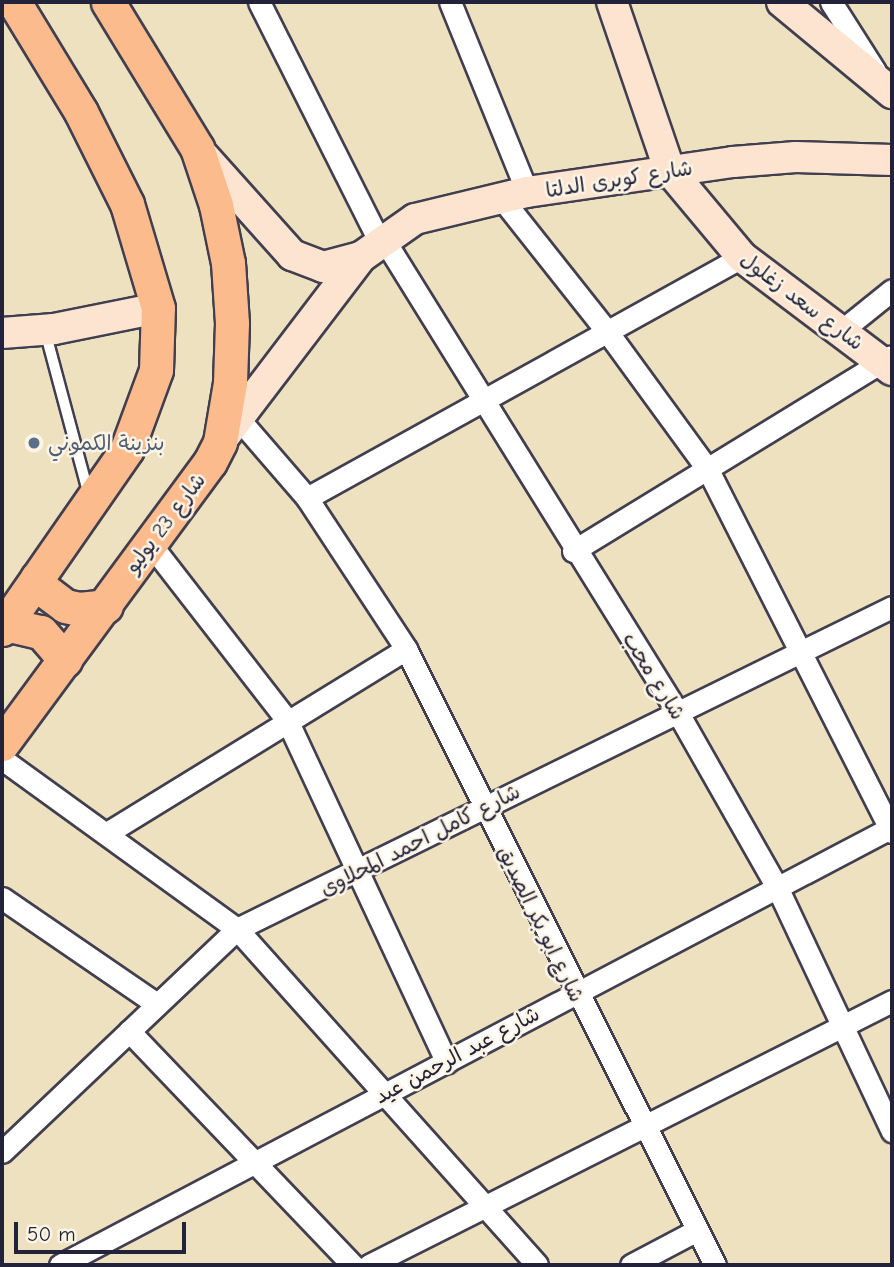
<!DOCTYPE html>
<html>
<head>
<meta charset="utf-8">
<style>
	body { margin:0 }
	#map { position:relative; width:894px; height:1267px; overflow:hidden; background:#eee1c0; font-family:"Comic Neue","Playpen Sans Arabic",sans-serif }
	div>[style] { position:absolute }
	.roads { filter:drop-shadow(2px 0 #413f4f) drop-shadow(-2px 0 #413f4f) drop-shadow(0 2px #413f4f) drop-shadow(0 -2px #413f4f) }
	.lane>* { height:10px; margin:-5px; padding:0 5px; transform-origin:5px; border-radius:5px; background:#fff }
	.street>* { height:21px; margin:-10.5px; padding:0 10.5px; transform-origin:10.5px; border-radius:10.5px; background:#fff }
	.secondary>* { height:30px; margin:-15px; padding:0 15px; transform-origin:15px; border-radius:15px; background:#fde4d1 }
	.primary>* { height:33px; margin:-16.5px; padding:0 16.5px; transform-origin:16.5px; border-radius:16.5px; background:#fbbb8d }
	.dots>* { width:19px; height:19px; translate:-50% -50%; box-sizing:border-box; border:4px solid #fcf5e5; border-radius:50% }
	span { translate:-50% -50%; white-space:nowrap; text-align:center; line-height:1.15; -webkit-text-stroke:5px #fcf5e5; paint-order:stroke }
	.street-label { font-size:21px; color:#22223b }
	.service-label { font-size:21px; color:#4e5e75 }
	.left { translate:0 -50%; text-align:left }
	.frame { position:absolute; inset:0; border:4px solid #22223b; pointer-events:none }
	.scale { position:absolute; left:14px; top:1222px; width:172px; height:32px; box-sizing:border-box; border:4px solid #22223b; border-top:0; padding-left:9px; font-size:21px; line-height:24px; white-space:nowrap; color:#22223b; -webkit-text-stroke:5px #fcf5e5; paint-order:stroke }
</style>
</head>
<body>
<div id="map">
	<div class="roads">
		<div class="lane">
			<i style="left:45px;top:331px;width:166px;rotate:75deg"></i>
		</div>
		<div class="street">
			<i style="left:259px;top:2px;width:267px;rotate:63.3deg"></i>
			<i style="left:450px;top:2px;width:205px;rotate:67.9deg"></i>
			<i style="left:831px;top:2px;width:82px;rotate:57.5deg"></i>
			<i style="left:502px;top:199px;width:167px;rotate:51.6deg"></i>
			<i style="left:606px;top:330px;width:173px;rotate:53.9deg"></i>
			<i style="left:708px;top:470px;width:406px;rotate:63.1deg"></i>
			<i style="left:383px;top:238px;width:559px;rotate:58.16deg"></i>
			<i style="left:678px;top:713px;width:200px;rotate:60.4deg"></i>
			<i style="left:777px;top:887px;width:270px;rotate:64.8deg"></i>
			<i style="left:841px;top:331px;width:65px;rotate:-38.8deg"></i>
			<i style="left:238px;top:418px;width:106px;rotate:49.2deg"></i>
			<i style="left:307px;top:498px;width:181px;rotate:56.7deg"></i>
			<i style="left:406px;top:649px;width:689px;rotate:63.36deg"></i>
			<i style="left:307px;top:498px;width:497px;rotate:-29deg"></i>
			<i style="left:148px;top:541px;width:227px;rotate:52.2deg"></i>
			<i style="left:287px;top:720px;width:378px;rotate:65deg"></i>
			<i style="left:573px;top:551px;width:372px;rotate:-31.5deg"></i>
			<i style="left:2px;top:759px;width:290px;rotate:35.9deg"></i>
			<i style="left:237px;top:929px;width:450px;rotate:48.2deg"></i>
			<i style="left:107px;top:833px;width:351px;rotate:-31.6deg"></i>
			<i style="left:2px;top:898px;width:188px;rotate:34.4deg"></i>
			<i style="left:129px;top:1031px;width:324px;rotate:46.3deg"></i>
			<i style="left:2px;top:1152px;width:324px;rotate:-43.5deg"></i>
			<i style="left:237px;top:929px;width:730px;rotate:-26.18deg"></i>
			<i style="left:60px;top:1265px;width:940px;rotate:-27.76deg"></i>
			<i style="left:369px;top:1265px;width:586px;rotate:-26.78deg"></i>
			<i style="left:631px;top:1265px;width:75px;rotate:-27.9deg"></i>
		</div>
		<div class="secondary">
			<i style="left:612px;top:2px;width:179px;rotate:71.1deg"></i>
			<i style="left:670px;top:171px;width:112px;rotate:50.1deg"></i>
			<i style="left:742px;top:257px;width:188px;rotate:37deg"></i>
			<i style="left:782px;top:2px;width:143px;rotate:39.6deg"></i>
			<i style="left:199px;top:151px;width:140px;rotate:48.2deg"></i>
			<i style="left:292px;top:255px;width:33px;rotate:21deg"></i>
			<i style="left:323px;top:267px;width:39px;rotate:-15deg"></i>
			<i style="left:2px;top:333px;width:52px;rotate:-4.4deg"></i>
			<i style="left:54px;top:329px;width:106px;rotate:-11.4deg"></i>
			<i style="left:220px;top:442px;width:233px;rotate:-52.7deg"></i>
			<i style="left:361px;top:257px;width:66px;rotate:-35.1deg"></i>
			<i style="left:415px;top:219px;width:115px;rotate:-13.6deg"></i>
			<i style="left:527px;top:192px;width:208px;rotate:-8.3deg"></i>
			<i style="left:733px;top:162px;width:63px;rotate:-4.5deg"></i>
			<i style="left:796px;top:157px;width:96px;rotate:1.8deg"></i>
		</div>
		<div class="primary">
			<i style="left:37px;top:578px;width:14px;rotate:60deg"></i>
			<i style="left:44px;top:590px;width:26px;rotate:37deg"></i>
			<i style="left:65px;top:606px;width:14px;rotate:12deg"></i>
			<i style="left:79px;top:609px;width:27px;rotate:-6deg"></i>
			<i style="left:5px;top:624px;width:37px;rotate:13deg"></i>
			<i style="left:41px;top:632px;width:37px;rotate:49deg"></i>
			<i style="left:2px;top:629px;width:219px;rotate:-55.2deg"></i>
			<i style="left:127px;top:449px;width:84px;rotate:-69.8deg"></i>
			<i style="left:156px;top:370px;width:62px;rotate:-88.2deg"></i>
			<i style="left:158px;top:308px;width:109px;rotate:-106.6deg"></i>
			<i style="left:127px;top:204px;width:103px;rotate:-116.6deg"></i>
			<i style="left:81px;top:112px;width:129px;rotate:-121.3deg"></i>
			<i style="left:2px;top:744px;width:350px;rotate:-53.6deg"></i>
			<i style="left:210px;top:462px;width:22px;rotate:-63deg"></i>
			<i style="left:220px;top:442px;width:60px;rotate:-80.4deg"></i>
			<i style="left:230px;top:383px;width:60px;rotate:-88.1deg"></i>
			<i style="left:232px;top:323px;width:60px;rotate:-93.8deg"></i>
			<i style="left:228px;top:263px;width:59px;rotate:-101.7deg"></i>
			<i style="left:216px;top:205px;width:60px;rotate:-108.4deg"></i>
			<i style="left:197px;top:148px;width:171px;rotate:-121.4deg"></i>
		</div>
	</div>
	<div class="dots">
		<i style="left:34px;top:443px;background:#5c6f8a"></i>
	</div>
	<div class="street-label">
		<span style="left:619px;top:179px;rotate:-9deg">شارع كوبرى الدلتا</span>
		<span style="left:802px;top:301px;rotate:37deg">شارع سعد زغلول</span>
		<span style="left:165px;top:523px;rotate:-53deg">شارع 23 يوليو</span>
		<span style="left:654px;top:676px;rotate:58deg">شارع محب</span>
		<span style="left:420px;top:840px;rotate:-27deg">شارع كامل احمد المحلاوى</span>
		<span style="left:541px;top:924px;rotate:64deg">شارع ابو بكر الصديق</span>
		<span style="left:457px;top:1055px;rotate:-28deg">شارع عبد الرحمن عيد</span>
	</div>
	<div class="service-label">
		<span class="left" style="left:48px;top:443px">بنزينة الكموني</span>
	</div>
	<div class="frame"></div>
	<div class="scale">50 m</div>
</div>
</body>
</html>
